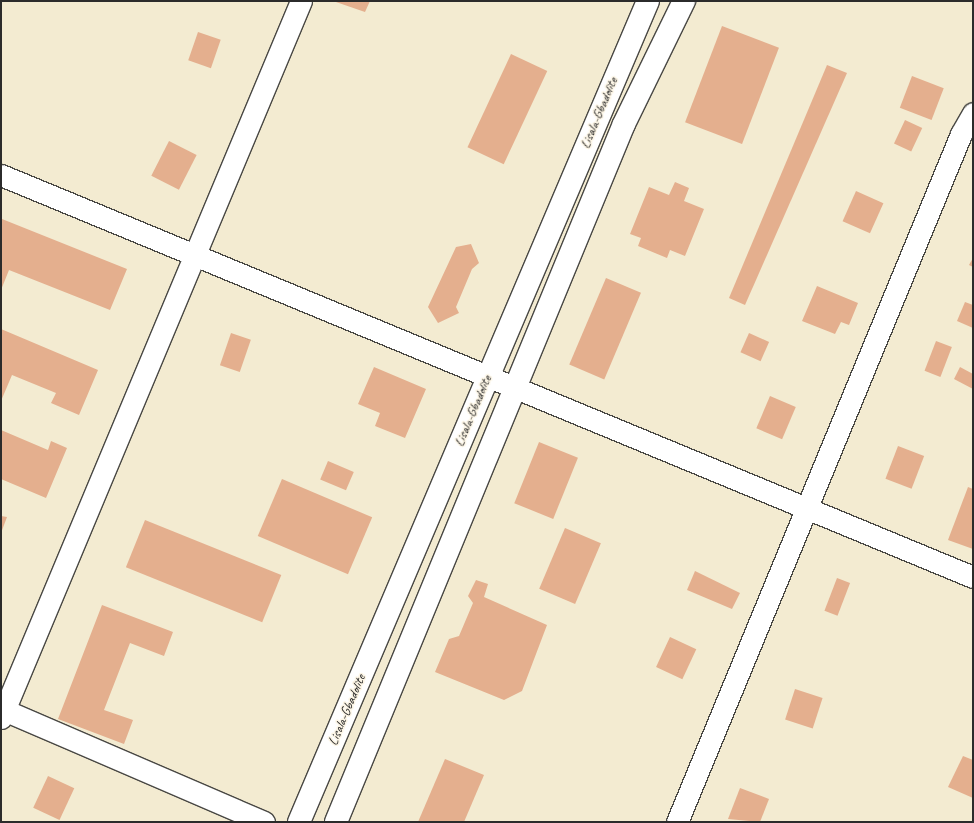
<!DOCTYPE html>
<html>
<head>
<meta charset="utf-8">
<style>
	body { margin:0 }
	#map { position:relative; width:974px; height:823px; overflow:hidden; background:#f3ebd1; font-family:Caveat,sans-serif }
	div>[style] { position:absolute }
	.building>* { inset:0; background:#e4af8e; transform-origin:0 0 }
	.roads { filter:drop-shadow(1px 0 #494844) drop-shadow(-1px 0 #494844) drop-shadow(0 1px #494844) drop-shadow(0 -1px #494844) }
	.street>* { height:21px; margin:-10.5px; padding:0 10.5px; transform-origin:10.5px; border-radius:10.5px; background:#fff }
	.primary>* { height:22px; margin:-11px; padding:0 11px; transform-origin:11px; border-radius:11px; background:#fff }
	span { translate:-50% -50%; white-space:nowrap; text-align:center; line-height:1.15; -webkit-text-stroke:3px #fcf5e5; paint-order:stroke }
	.street-label { font-size:14px; color:#2b2b2b }
	.frame { position:absolute; inset:0; border:2px solid #2b2b2b; pointer-events:none }
</style>
</head>
<body>
<div id="map">
	<div class="building">
		<i style="clip-path:polygon(333px 1px,370px 1px,365px 12px)"></i>
		<i style="left:722px;top:26px;width:61px;height:103px;rotate:21deg"></i>
		<i style="left:198px;top:32px;width:24px;height:30px;rotate:19deg"></i>
		<i style="left:511px;top:54px;width:40px;height:103px;rotate:25deg"></i>
		<i style="clip-path:polygon(827px 65px,847px 73px,745px 305px,729px 298px)"></i>
		<i style="left:912px;top:76px;width:34px;height:34px;rotate:21deg"></i>
		<i style="left:905px;top:120px;width:19px;height:26px;rotate:25deg"></i>
		<i style="left:169px;top:141px;width:31px;height:39px;rotate:27deg"></i>
		<i style="clip-path:polygon(675px 182px,689px 188px,684px 201px,704px 209px,685px 256px,670px 250px,667px 258px,638px 246px,641px 238px,630px 234px,649px 187px,669px 195px)"></i>
		<i style="left:856px;top:191px;width:30px;height:33px;rotate:24deg"></i>
		<i style="clip-path:polygon(2px 219px,127px 269px,110px 310px,9px 270px,1px 290px)"></i>
		<i style="clip-path:polygon(471px 244px,479px 263px,472px 269px,456px 307px,459px 313px,438px 323px,428px 307px,456px 247px)"></i>
		<i style="clip-path:polygon(973px 258px,973px 267px,969px 265px)"></i>
		<i style="left:606px;top:278px;width:38px;height:94px;rotate:23deg"></i>
		<i style="clip-path:polygon(817px 286px,858px 303px,849px 325px,841px 322px,835px 334px,802px 321px)"></i>
		<i style="clip-path:polygon(965px 302px,973px 305px,973px 328px,957px 321px)"></i>
		<i style="clip-path:polygon(1px 329px,98px 370px,79px 415px,51px 403px,56px 393px,12px 375px,1px 401px)"></i>
		<i style="left:231px;top:333px;width:21px;height:34px;rotate:19deg"></i>
		<i style="left:749px;top:333px;width:22px;height:21px;rotate:24deg"></i>
		<i style="left:936px;top:341px;width:17px;height:32px;rotate:21deg"></i>
		<i style="clip-path:polygon(374px 367px,426px 389px,405px 438px,375px 426px,380px 413px,358px 404px)"></i>
		<i style="clip-path:polygon(960px 367px,973px 374px,973px 389px,954px 379px)"></i>
		<i style="left:770px;top:396px;width:28px;height:35px;rotate:23deg"></i>
		<i style="clip-path:polygon(1px 430px,48px 450px,51px 441px,67px 448px,46px 498px,1px 479px)"></i>
		<i style="left:539px;top:442px;width:42px;height:66px;rotate:22deg"></i>
		<i style="left:898px;top:446px;width:28px;height:35px;rotate:21deg"></i>
		<i style="left:328px;top:461px;width:28px;height:20px;rotate:23deg"></i>
		<i style="left:282px;top:479px;width:98px;height:62px;rotate:23deg"></i>
		<i style="clip-path:polygon(968px 487px,973px 489px,973px 549px,948px 540px)"></i>
		<i style="clip-path:polygon(1px 516px,7px 517px,1px 533px)"></i>
		<i style="left:145px;top:520px;width:147px;height:51px;rotate:22deg"></i>
		<i style="left:565px;top:528px;width:39px;height:66px;rotate:23deg"></i>
		<i style="clip-path:polygon(695px 571px,740px 593px,732px 609px,687px 590px)"></i>
		<i style="left:837px;top:578px;width:14px;height:35px;rotate:21deg"></i>
		<i style="clip-path:polygon(476px 580px,488px 584px,484px 597px,547px 625px,522px 691px,504px 700px,435px 672px,449px 639px,459px 636px,473px 603px,468px 596px)"></i>
		<i style="clip-path:polygon(102px 605px,173px 632px,164px 656px,130px 643px,104px 710px,133px 720px,124px 744px,58px 719px)"></i>
		<i style="left:670px;top:637px;width:29px;height:33px;rotate:25deg"></i>
		<i style="left:795px;top:689px;width:29px;height:32px;rotate:18deg"></i>
		<i style="clip-path:polygon(963px 756px,973px 760px,973px 798px,948px 787px)"></i>
		<i style="clip-path:polygon(445px 759px,484px 775px,464px 822px,418px 822px)"></i>
		<i style="left:48px;top:776px;width:29px;height:35px;rotate:25deg"></i>
		<i style="clip-path:polygon(740px 788px,769px 799px,760px 822px,728px 819px)"></i>
	</div>
	<div class="roads">
		<div class="street">
			<i style="left:1px;top:175px;width:1052px;rotate:22.47deg"></i>
			<i style="left:4px;top:710px;width:283px;rotate:23.3deg"></i>
			<i style="left:1px;top:718px;width:777px;rotate:-67.3deg"></i>
			<i style="left:677px;top:822px;width:744px;rotate:-67.57deg"></i>
			<i style="left:961px;top:134px;width:24px;rotate:-60deg"></i>
		</div>
		<div class="primary">
			<i style="left:299px;top:822px;width:892px;rotate:-66.97deg"></i>
			<i style="left:336px;top:822px;width:755px;rotate:-67.58deg"></i>
			<i style="left:624px;top:124px;width:137px;rotate:-64deg"></i>
		</div>
	</div>
	<div class="street-label">
		<span style="left:599px;top:113px;rotate:-67deg">Lisala-Gbadolite</span>
		<span style="left:473px;top:411px;rotate:-67deg">Lisala-Gbadolite</span>
		<span style="left:347px;top:710px;rotate:-67deg">Lisala-Gbadolite</span>
	</div>
	<div class="frame"></div>
</div>
</body>
</html>
